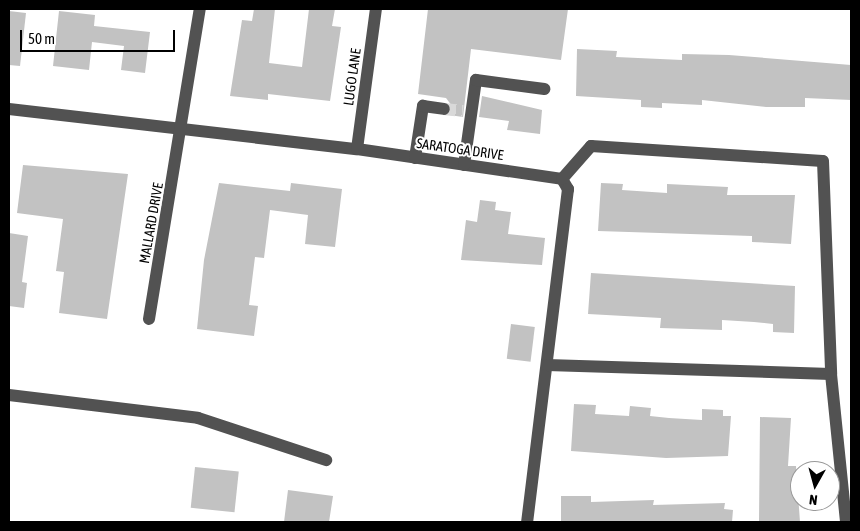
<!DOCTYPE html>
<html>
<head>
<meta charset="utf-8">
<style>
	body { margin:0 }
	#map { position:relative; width:860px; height:531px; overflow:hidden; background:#fff; font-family:"Asap Condensed",sans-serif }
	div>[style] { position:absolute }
	.building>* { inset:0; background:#c2c2c2; transform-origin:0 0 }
	.minor-tunnel>* { height:12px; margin-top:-6px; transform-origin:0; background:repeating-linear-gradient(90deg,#d9d9d9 0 12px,transparent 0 18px) }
	.minor>* { height:12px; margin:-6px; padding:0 6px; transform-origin:6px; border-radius:6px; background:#525252 }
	span { translate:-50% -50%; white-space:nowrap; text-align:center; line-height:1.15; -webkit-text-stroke:4px #fff; paint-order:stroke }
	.street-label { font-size:14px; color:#000 }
	.frame { position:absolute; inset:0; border:10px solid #000; pointer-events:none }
	.north { position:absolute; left:790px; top:461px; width:50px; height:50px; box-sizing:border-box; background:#fff; border:1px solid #999; border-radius:50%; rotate:187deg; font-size:14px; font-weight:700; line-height:20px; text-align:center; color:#000 }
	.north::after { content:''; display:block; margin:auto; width:18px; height:22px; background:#000; clip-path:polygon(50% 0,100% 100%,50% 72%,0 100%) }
	.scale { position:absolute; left:20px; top:30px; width:155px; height:22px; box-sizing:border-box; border:2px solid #000; border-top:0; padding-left:6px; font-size:15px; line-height:18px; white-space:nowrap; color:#000; -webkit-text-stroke:4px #fff; paint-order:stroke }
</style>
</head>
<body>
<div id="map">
	<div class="building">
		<i style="clip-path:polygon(254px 9px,275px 9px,269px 63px,302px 67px,309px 9px,335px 9px,332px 26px,341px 27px,330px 101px,268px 94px,268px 100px,230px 96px,242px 20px,252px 21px)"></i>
		<i style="clip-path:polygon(428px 9px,568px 9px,561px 60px,471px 49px,463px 117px,449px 115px,452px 106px,446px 98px,418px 94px)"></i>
		<i style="clip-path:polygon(9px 11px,26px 13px,20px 66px,9px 65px)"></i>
		<i style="clip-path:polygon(59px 11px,95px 15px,94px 26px,150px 32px,145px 73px,121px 70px,124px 46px,92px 42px,89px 70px,53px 66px)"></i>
		<i style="clip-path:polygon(577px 49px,617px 51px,616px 57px,682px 60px,682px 54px,729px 55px,851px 65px,851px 100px,805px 98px,805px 107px,766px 107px,702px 100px,702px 105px,662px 103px,662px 108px,641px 107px,641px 100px,576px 96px)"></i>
		<i style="clip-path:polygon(482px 96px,542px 110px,540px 134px,507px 130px,509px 121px,479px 117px)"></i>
		<i style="clip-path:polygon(23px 165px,128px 174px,107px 319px,59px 313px,64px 272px,56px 271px,63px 219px,17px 213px)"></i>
		<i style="clip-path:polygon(219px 183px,290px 191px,291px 183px,342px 189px,335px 247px,305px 244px,308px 215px,270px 210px,264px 258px,255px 257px,249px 305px,258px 306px,254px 336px,197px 329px,204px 260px)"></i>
		<i style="clip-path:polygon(601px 183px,623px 184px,622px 190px,667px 193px,667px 184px,728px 187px,727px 195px,795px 195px,791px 244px,752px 242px,752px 236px,598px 231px)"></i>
		<i style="clip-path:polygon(480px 200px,496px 202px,495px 210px,511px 212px,508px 234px,545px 238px,542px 265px,461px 260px,466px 220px,477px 222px)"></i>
		<i style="clip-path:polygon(9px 233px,28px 236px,22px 282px,27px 283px,24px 308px,9px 306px)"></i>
		<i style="clip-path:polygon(591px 273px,795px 286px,794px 333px,773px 332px,773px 324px,754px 322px,722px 320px,722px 330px,660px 328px,661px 318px,588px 314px)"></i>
		<i style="left:511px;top:324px;width:24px;height:35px;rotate:7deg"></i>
		<i style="clip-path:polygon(574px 404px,596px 405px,595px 414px,629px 416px,630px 406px,651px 408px,650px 416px,669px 418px,702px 420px,702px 409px,723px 410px,723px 416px,731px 416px,728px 456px,666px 458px,571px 451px)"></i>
		<i style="clip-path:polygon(760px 417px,791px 418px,788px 466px,796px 466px,800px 522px,759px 522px)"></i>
		<i style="left:195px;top:467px;width:44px;height:41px;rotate:6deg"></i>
		<i style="clip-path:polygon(288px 490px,333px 496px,329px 522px,284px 522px)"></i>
		<i style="clip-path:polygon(561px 496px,591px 496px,591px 502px,654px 500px,653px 505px,725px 503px,724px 509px,733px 510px,732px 522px,561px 522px)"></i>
	</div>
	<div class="minor-tunnel">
		<i style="left:444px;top:109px;width:19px;rotate:6deg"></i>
	</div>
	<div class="minor">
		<i style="left:9px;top:109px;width:350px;rotate:6.6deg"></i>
		<i style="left:357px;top:149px;width:207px;rotate:8.3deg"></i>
		<i style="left:562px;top:179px;width:12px;rotate:59deg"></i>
		<i style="left:568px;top:189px;width:336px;rotate:97deg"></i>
		<i style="left:357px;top:149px;width:141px;rotate:-82.3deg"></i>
		<i style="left:415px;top:158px;width:53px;rotate:-81.3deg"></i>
		<i style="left:423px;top:106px;width:21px;rotate:8deg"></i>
		<i style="left:464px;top:165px;width:86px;rotate:-82deg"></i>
		<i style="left:476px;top:80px;width:69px;rotate:7.5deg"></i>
		<i style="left:562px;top:179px;width:44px;rotate:-48.7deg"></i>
		<i style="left:591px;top:146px;width:232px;rotate:3.7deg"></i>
		<i style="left:823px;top:161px;width:213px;rotate:87.8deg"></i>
		<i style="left:831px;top:374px;width:149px;rotate:84.2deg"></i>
		<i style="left:149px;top:319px;width:314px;rotate:-80.7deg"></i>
		<i style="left:547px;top:365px;width:284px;rotate:1.8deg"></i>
		<i style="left:9px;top:395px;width:190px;rotate:6.9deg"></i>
		<i style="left:198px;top:418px;width:135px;rotate:18.2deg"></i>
	</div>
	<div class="street-label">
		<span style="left:352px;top:77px;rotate:-82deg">LUGO LANE</span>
		<span style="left:460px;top:149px;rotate:8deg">SARATOGA DRIVE</span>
		<span style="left:151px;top:223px;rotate:-80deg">MALLARD DRIVE</span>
	</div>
	<div class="frame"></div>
	<div class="north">N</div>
	<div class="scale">50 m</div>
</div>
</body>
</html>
